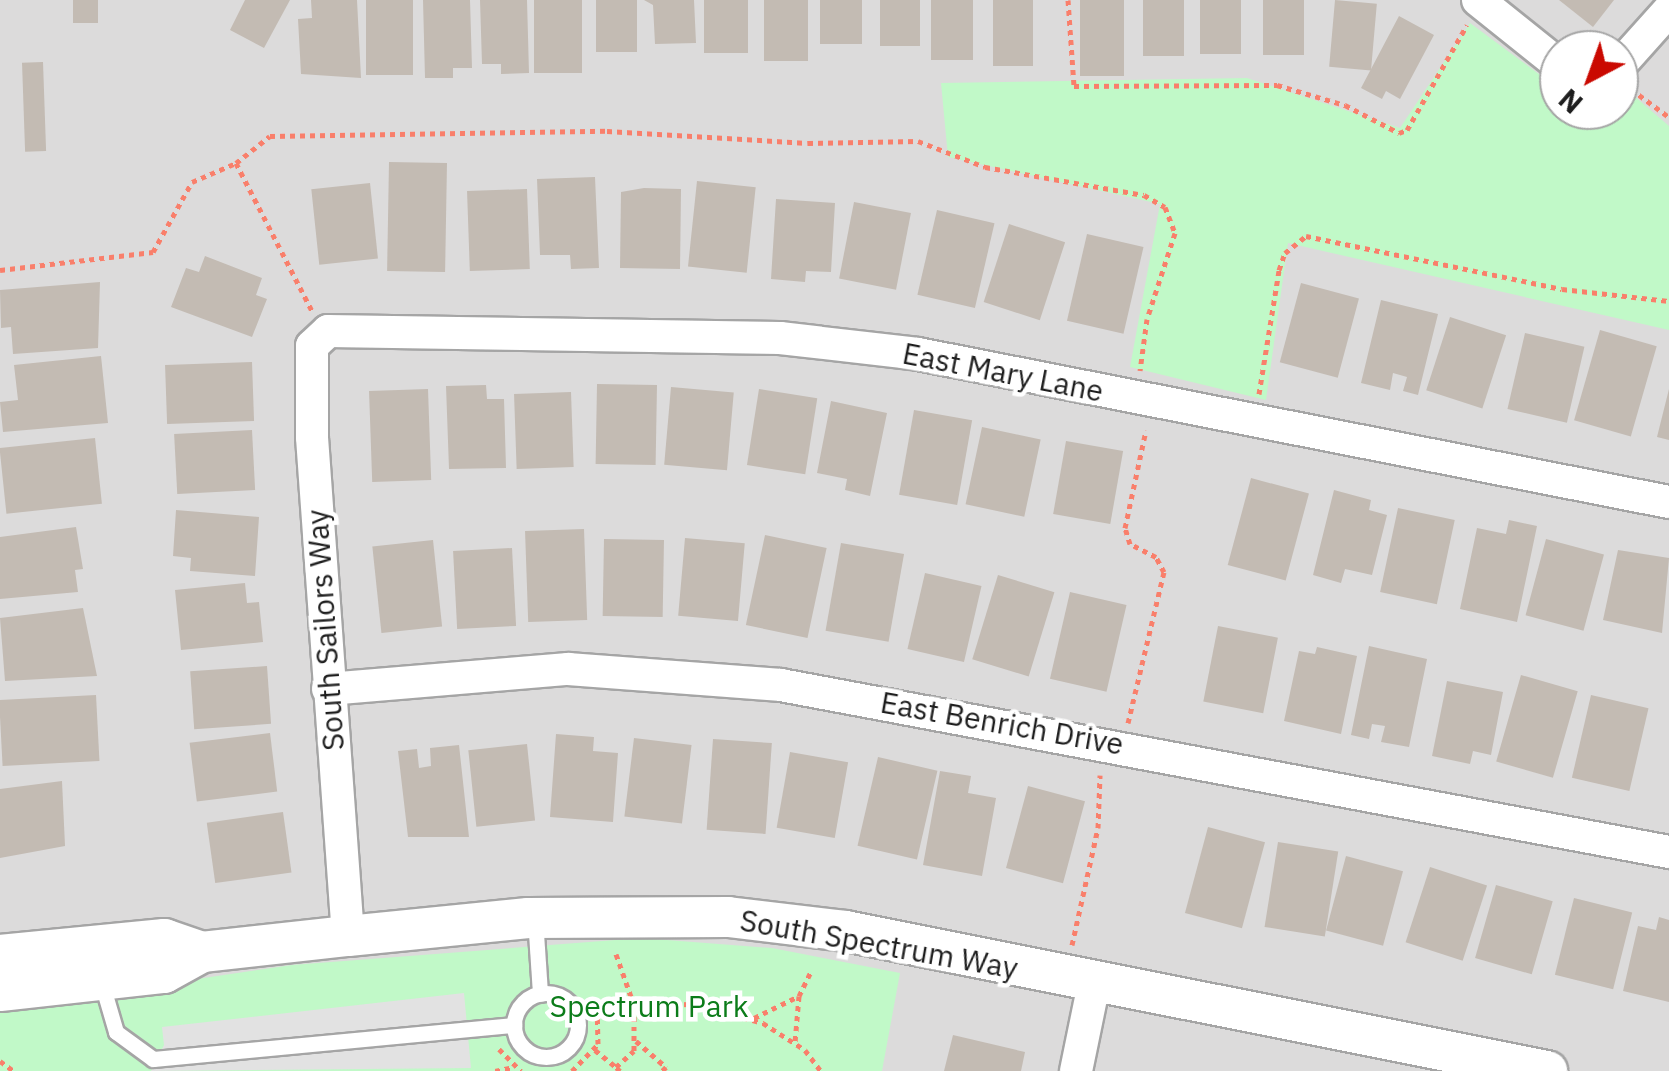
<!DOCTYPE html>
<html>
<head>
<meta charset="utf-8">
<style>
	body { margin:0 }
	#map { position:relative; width:1669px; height:1071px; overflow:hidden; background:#efece4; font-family:"IBM Plex Sans",sans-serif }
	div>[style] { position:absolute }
	.residential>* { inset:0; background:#dcdbdb }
	.park>* { inset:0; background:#c1f9c8 }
	.parking>* { inset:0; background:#e2e2e2 }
	.building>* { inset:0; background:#c3bbb3; transform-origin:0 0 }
	.path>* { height:5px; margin-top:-2.5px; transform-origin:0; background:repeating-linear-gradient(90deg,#f97f6b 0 5px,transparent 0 10px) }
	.roads { filter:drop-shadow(2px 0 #a5a5a5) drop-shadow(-2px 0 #a5a5a5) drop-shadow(0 2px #a5a5a5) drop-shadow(0 -2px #a5a5a5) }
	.service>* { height:15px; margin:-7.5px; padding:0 7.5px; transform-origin:7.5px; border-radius:7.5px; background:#fff }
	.service>.ring { margin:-7.5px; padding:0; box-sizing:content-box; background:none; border:15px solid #fff; border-radius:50% }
	.minor>* { height:32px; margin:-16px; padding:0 16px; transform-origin:16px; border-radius:16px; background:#fff }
	.tertiary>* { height:40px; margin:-20px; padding:0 20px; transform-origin:20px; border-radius:20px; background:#fff }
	span { translate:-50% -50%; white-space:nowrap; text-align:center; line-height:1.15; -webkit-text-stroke:9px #fff; paint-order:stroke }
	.street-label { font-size:30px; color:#1e1e1e }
	.park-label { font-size:30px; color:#0c7c1a }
	.north { position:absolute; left:1539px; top:30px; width:100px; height:100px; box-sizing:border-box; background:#fff; border:2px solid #a5a5a5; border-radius:50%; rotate:221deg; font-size:28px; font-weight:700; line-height:40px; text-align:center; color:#1e1e1e }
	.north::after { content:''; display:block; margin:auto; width:35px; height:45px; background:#ca0901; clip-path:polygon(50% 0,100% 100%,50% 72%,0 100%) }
</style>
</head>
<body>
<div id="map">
	<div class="residential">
		<i style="clip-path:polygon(evenodd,0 0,1669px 0,1669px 1071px,0 1071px,0 0,1559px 50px,1619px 50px,1619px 110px,1559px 110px,1559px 50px)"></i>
	</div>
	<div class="park">
		<i style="clip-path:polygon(1470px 23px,1559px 89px,1559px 110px,1619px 110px,1619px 90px,1626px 89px,1669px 126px,1669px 330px,1288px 243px,1266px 400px,1130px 367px,1160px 204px,948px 157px,941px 83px,1247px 78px,1400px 128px)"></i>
		<i style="clip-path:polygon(641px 938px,772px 948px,900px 973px,882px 1071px,0 1071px,0 1008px,292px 965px)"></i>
	</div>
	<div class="parking">
		<i style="clip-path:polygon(464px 993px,471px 1068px,151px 1071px,164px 1045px,162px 1027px)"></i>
	</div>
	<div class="building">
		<i style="left:73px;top:0;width:25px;height:23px"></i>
		<i style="clip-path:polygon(245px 0,290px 0,264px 48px,230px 30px)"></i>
		<i style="clip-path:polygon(311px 0,357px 0,361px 78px,301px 74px,298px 19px,312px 18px)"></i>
		<i style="left:366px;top:0;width:47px;height:75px"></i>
		<i style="clip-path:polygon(423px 0,470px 0,472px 68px,453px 68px,453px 78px,425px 78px)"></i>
		<i style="clip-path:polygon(480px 0,527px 0,529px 73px,501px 74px,501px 64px,482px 64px)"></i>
		<i style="left:534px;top:0;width:48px;height:73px"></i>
		<i style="left:596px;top:0;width:41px;height:52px"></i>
		<i style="clip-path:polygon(644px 0,694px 0,696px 43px,655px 44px,653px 5px)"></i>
		<i style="left:704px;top:0;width:44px;height:53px"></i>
		<i style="left:764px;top:0;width:44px;height:61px"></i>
		<i style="left:820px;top:0;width:42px;height:44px"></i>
		<i style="left:880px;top:0;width:40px;height:46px"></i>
		<i style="left:931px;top:0;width:42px;height:60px"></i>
		<i style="left:993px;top:0;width:40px;height:66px"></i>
		<i style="left:1080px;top:0;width:44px;height:76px"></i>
		<i style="left:1143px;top:0;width:41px;height:56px"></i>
		<i style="left:1200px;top:0;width:41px;height:54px"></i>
		<i style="left:1263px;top:0;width:41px;height:55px"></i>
		<i style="left:1335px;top:0;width:42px;height:67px;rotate:5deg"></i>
		<i style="clip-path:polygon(1559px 0,1614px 0,1593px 27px)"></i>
		<i style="clip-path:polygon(1399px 16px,1434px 35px,1400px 99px,1386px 91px,1382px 99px,1361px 88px)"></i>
		<i style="left:43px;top:62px;width:89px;height:21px;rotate:88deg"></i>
		<i style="left:389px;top:162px;width:58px;height:109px;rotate:1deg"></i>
		<i style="clip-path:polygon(595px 177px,599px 268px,571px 269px,570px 255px,540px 255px,537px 179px)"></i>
		<i style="left:697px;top:181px;width:59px;height:86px;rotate:6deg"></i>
		<i style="left:370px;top:183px;width:76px;height:59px;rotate:84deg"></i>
		<i style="clip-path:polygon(644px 188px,681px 189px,680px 269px,620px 268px,621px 192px)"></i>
		<i style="left:527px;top:189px;width:80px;height:60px;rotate:88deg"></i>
		<i style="clip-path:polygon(776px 199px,835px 203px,831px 272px,806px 271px,805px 282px,771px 279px)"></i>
		<i style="left:854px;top:202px;width:58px;height:78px;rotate:11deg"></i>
		<i style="left:937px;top:210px;width:59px;height:87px;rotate:13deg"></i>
		<i style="left:1009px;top:224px;width:59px;height:82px;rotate:18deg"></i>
		<i style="left:1087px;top:234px;width:58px;height:89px;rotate:13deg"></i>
		<i style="clip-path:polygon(205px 256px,262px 278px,256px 295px,267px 299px,252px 337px,171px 307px,186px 268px,199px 272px)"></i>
		<i style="clip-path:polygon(100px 282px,98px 348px,13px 354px,11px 327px,1px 328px,0 290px)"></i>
		<i style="left:1301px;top:283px;width:60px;height:82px;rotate:15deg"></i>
		<i style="clip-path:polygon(1381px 300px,1438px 314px,1418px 395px,1403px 391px,1407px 377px,1393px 373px,1390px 390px,1361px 383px)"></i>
		<i style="left:1450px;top:317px;width:59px;height:77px;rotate:18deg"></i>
		<i style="left:1600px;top:330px;width:59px;height:94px;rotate:16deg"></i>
		<i style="left:1525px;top:333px;width:61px;height:78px;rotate:13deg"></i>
		<i style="clip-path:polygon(101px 356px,108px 423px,3px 432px,0 402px,18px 400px,14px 365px)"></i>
		<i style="left:252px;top:362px;width:59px;height:87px;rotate:88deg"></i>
		<i style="clip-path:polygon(486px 385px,487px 399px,504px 399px,506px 468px,449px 469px,446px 386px)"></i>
		<i style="left:657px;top:385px;width:80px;height:60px;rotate:91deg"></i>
		<i style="left:671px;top:387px;width:63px;height:78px;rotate:5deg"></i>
		<i style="left:428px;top:389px;width:91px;height:59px;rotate:88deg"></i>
		<i style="left:759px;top:389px;width:59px;height:77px;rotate:9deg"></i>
		<i style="clip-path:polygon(1669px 389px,1669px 440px,1657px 437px)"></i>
		<i style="left:571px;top:392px;width:75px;height:57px;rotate:88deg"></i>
		<i style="clip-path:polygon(831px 401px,887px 413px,870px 496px,845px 490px,847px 479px,817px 473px)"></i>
		<i style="left:914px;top:410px;width:59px;height:86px;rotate:10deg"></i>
		<i style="left:982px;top:427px;width:60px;height:79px;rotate:12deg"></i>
		<i style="left:252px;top:430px;width:60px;height:78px;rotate:87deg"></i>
		<i style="left:95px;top:438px;width:66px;height:96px;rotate:84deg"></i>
		<i style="left:1066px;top:441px;width:58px;height:74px;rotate:10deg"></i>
		<i style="left:1251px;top:478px;width:60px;height:90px;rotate:15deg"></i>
		<i style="clip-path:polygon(1334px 490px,1371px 500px,1369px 510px,1387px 515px,1372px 575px,1345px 569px,1341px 583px,1313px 575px)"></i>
		<i style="left:1398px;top:508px;width:58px;height:86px;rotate:12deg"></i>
		<i style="clip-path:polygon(176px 510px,259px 517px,255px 576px,190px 571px,191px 558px,173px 556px)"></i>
		<i style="clip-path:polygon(1509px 520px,1537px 526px,1517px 622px,1460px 609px,1477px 528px,1506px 534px)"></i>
		<i style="clip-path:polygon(76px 527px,83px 569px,75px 570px,78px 592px,0 599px,0 537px)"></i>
		<i style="left:584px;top:529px;width:91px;height:59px;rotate:88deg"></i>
		<i style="left:765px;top:535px;width:63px;height:92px;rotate:12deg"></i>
		<i style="left:685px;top:538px;width:60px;height:78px;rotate:5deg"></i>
		<i style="left:604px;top:539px;width:60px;height:77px;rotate:1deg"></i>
		<i style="left:1546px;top:539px;width:60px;height:79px;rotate:15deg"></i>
		<i style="left:433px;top:540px;width:87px;height:61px;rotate:84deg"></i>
		<i style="left:841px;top:543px;width:64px;height:89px;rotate:10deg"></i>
		<i style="left:512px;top:548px;width:78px;height:59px;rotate:87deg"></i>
		<i style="clip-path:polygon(1618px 550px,1669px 558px,1662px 633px,1603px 620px)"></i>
		<i style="left:925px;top:573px;width:58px;height:78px;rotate:13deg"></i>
		<i style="left:998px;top:575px;width:59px;height:88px;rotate:17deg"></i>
		<i style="clip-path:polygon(245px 583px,247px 603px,259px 602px,263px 642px,181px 650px,175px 590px)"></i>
		<i style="left:1070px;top:592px;width:58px;height:89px;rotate:13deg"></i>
		<i style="clip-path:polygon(83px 608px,97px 676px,5px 681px,0 618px)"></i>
		<i style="left:1218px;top:626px;width:61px;height:77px;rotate:11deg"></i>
		<i style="clip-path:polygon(1369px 646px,1427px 659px,1409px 747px,1381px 742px,1385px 726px,1372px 724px,1369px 739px,1351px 735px)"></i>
		<i style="clip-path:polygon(1317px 647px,1357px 656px,1341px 734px,1284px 721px,1299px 651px,1315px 654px)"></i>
		<i style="left:267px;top:666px;width:58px;height:77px;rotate:86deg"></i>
		<i style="left:1521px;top:675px;width:59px;height:90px;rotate:16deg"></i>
		<i style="clip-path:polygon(1447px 681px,1503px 692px,1491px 755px,1473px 751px,1470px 764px,1432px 756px)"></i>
		<i style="left:96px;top:695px;width:66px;height:97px;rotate:87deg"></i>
		<i style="left:1591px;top:695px;width:59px;height:85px;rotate:13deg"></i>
		<i style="left:270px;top:733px;width:59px;height:81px;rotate:83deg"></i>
		<i style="clip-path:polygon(556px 734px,594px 737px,593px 751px,618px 753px,613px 822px,550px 817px)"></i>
		<i style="left:634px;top:738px;width:58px;height:79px;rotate:7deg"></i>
		<i style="left:713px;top:739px;width:59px;height:91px;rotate:4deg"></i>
		<i style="left:527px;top:744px;width:77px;height:59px;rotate:84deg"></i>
		<i style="clip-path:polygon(459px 745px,469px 837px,408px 837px,398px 751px,417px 749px,419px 768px,431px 766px,430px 748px)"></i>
		<i style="left:790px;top:752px;width:59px;height:77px;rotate:10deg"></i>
		<i style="left:878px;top:757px;width:61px;height:91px;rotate:13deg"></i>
		<i style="clip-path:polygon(940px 771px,971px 776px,968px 793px,996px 798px,982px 876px,923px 865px)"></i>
		<i style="clip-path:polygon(62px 781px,65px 846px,0 858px,0 789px)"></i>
		<i style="left:1028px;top:786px;width:59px;height:85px;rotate:15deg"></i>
		<i style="left:283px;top:812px;width:61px;height:77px;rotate:82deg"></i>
		<i style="left:1208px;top:827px;width:59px;height:89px;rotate:15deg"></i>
		<i style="left:1278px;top:842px;width:61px;height:86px;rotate:9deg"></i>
		<i style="left:1346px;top:856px;width:59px;height:77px;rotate:15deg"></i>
		<i style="left:1430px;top:867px;width:60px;height:79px;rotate:18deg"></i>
		<i style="left:1496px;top:885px;width:59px;height:76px;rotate:16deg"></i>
		<i style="left:1574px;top:898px;width:60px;height:79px;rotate:14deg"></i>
		<i style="clip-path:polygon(1659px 917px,1669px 920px,1669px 1002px,1623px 991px,1638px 926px,1656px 930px)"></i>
		<i style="clip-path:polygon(953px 1035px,1025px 1052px,1021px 1071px,944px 1071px)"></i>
	</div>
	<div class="path">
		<i style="left:1068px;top:0;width:86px;rotate:86deg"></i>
		<i style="left:1074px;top:86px;width:203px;rotate:-0.3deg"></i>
		<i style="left:1277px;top:85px;width:71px;rotate:16.4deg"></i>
		<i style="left:1345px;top:105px;width:61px;rotate:27.4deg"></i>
		<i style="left:1399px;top:133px;width:9px;rotate:-21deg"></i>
		<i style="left:1407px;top:130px;width:121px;rotate:-60.3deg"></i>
		<i style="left:1631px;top:89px;width:47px;rotate:36.4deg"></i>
		<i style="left:236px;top:163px;width:166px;rotate:62.8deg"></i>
		<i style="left:0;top:270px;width:154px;rotate:-6.7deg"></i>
		<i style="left:153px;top:252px;width:80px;rotate:-60.9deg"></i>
		<i style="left:192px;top:182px;width:48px;rotate:-23.4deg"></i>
		<i style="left:236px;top:163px;width:43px;rotate:-38.5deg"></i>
		<i style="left:270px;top:136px;width:337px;rotate:-0.9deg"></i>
		<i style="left:607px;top:131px;width:201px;rotate:3.4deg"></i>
		<i style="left:808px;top:143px;width:110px;rotate:-1deg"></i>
		<i style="left:918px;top:141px;width:72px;rotate:21.2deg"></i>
		<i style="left:985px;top:167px;width:161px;rotate:10deg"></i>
		<i style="left:1144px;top:195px;width:24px;rotate:30deg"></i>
		<i style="left:1165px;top:207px;width:28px;rotate:69deg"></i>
		<i style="left:1175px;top:233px;width:90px;rotate:108deg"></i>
		<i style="left:1147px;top:319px;width:52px;rotate:97.7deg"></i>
		<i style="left:1259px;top:394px;width:126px;rotate:-80.8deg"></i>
		<i style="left:1279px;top:270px;width:18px;rotate:-71deg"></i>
		<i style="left:1285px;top:253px;width:27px;rotate:-39deg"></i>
		<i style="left:1306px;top:236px;width:261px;rotate:11.7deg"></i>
		<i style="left:1562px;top:289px;width:108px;rotate:6.4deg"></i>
		<i style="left:1128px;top:723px;width:155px;rotate:-76.6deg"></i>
		<i style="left:1164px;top:572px;width:17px;rotate:-118deg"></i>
		<i style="left:1156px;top:557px;width:29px;rotate:-153deg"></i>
		<i style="left:1130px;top:544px;width:17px;rotate:-107deg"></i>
		<i style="left:1125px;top:528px;width:100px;rotate:-77.9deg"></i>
		<i style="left:1072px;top:945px;width:120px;rotate:-77.5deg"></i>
		<i style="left:1098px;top:828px;width:53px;rotate:-87.8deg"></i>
		<i style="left:616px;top:954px;width:54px;rotate:70.6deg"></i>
		<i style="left:634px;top:1005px;width:61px;rotate:-0.9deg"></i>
		<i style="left:695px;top:1004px;width:71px;rotate:15.6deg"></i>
		<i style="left:763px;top:1023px;width:50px;rotate:32.7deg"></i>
		<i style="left:805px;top:1050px;width:26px;rotate:53deg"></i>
		<i style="left:799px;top:996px;width:28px;rotate:-64deg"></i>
		<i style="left:754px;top:1018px;width:50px;rotate:-26.1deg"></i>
		<i style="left:799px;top:996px;width:47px;rotate:94.9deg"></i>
		<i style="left:636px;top:1041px;width:40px;rotate:41deg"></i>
		<i style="left:666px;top:1067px;width:6px;rotate:135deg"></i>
		<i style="left:499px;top:1049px;width:31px;rotate:45deg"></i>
		<i style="left:595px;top:1050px;width:27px;rotate:39deg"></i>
		<i style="left:0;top:1061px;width:17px;rotate:36deg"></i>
		<i style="left:495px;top:1071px;width:19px;rotate:-12deg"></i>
		<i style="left:572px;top:1071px;width:37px;rotate:-46deg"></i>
		<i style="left:598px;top:1044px;width:40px;rotate:-91.4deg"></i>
		<i style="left:620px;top:1071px;width:6px;rotate:-135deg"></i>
		<i style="left:616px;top:1067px;width:24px;rotate:-42deg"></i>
		<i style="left:634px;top:1051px;width:46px;rotate:-90deg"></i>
	</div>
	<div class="roads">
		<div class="service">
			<i style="left:535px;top:918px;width:76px;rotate:86.2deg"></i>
			<i style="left:102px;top:984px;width:50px;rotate:73.7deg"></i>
			<i style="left:116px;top:1032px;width:46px;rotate:36.1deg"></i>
			<i style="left:153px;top:1059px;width:363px;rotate:-5.4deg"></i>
			<i class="ring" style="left:514px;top:993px;width:49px;height:49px"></i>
		</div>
		<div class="minor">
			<i style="left:1478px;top:0;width:104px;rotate:38.7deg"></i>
			<i style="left:1619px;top:66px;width:75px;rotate:-48.2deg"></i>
			<i style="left:328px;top:689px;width:241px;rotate:-4.8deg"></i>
			<i style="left:568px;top:669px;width:214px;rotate:4.3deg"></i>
			<i style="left:781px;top:685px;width:904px;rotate:10.65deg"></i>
			<i style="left:348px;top:936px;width:500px;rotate:-94.13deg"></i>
			<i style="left:312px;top:437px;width:91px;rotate:-90deg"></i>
			<i style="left:312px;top:346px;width:22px;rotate:-43deg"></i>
			<i style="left:328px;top:331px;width:452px;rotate:0.9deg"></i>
			<i style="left:780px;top:338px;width:139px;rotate:6.6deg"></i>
			<i style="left:918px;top:354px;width:765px;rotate:11.15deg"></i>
			<i style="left:1076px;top:1071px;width:90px;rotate:-78.4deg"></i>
		</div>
		<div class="tertiary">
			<i style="left:0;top:955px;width:165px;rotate:-5.6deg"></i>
			<i style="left:164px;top:939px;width:40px;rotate:18.9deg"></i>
			<i style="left:0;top:991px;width:165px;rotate:-6.3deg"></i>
			<i style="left:164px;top:973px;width:43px;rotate:-28.9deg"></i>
			<i style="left:202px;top:952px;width:147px;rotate:-6.3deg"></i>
			<i style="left:348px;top:936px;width:181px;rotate:-5.7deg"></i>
			<i style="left:528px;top:918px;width:200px;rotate:-0.3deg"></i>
			<i style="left:728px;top:917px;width:118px;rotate:6.8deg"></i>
			<i style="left:845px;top:931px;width:716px;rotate:11.28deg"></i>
		</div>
	</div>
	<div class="street-label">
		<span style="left:1003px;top:372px;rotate:11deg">East Mary Lane</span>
		<span style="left:325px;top:630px;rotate:-94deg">South Sailors Way</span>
		<span style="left:1002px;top:723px;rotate:10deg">East Benrich Drive</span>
		<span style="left:879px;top:944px;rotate:10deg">South Spectrum Way</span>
	</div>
	<div class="park-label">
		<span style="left:649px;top:1006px">Spectrum Park</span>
	</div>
	<div class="north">N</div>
</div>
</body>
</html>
